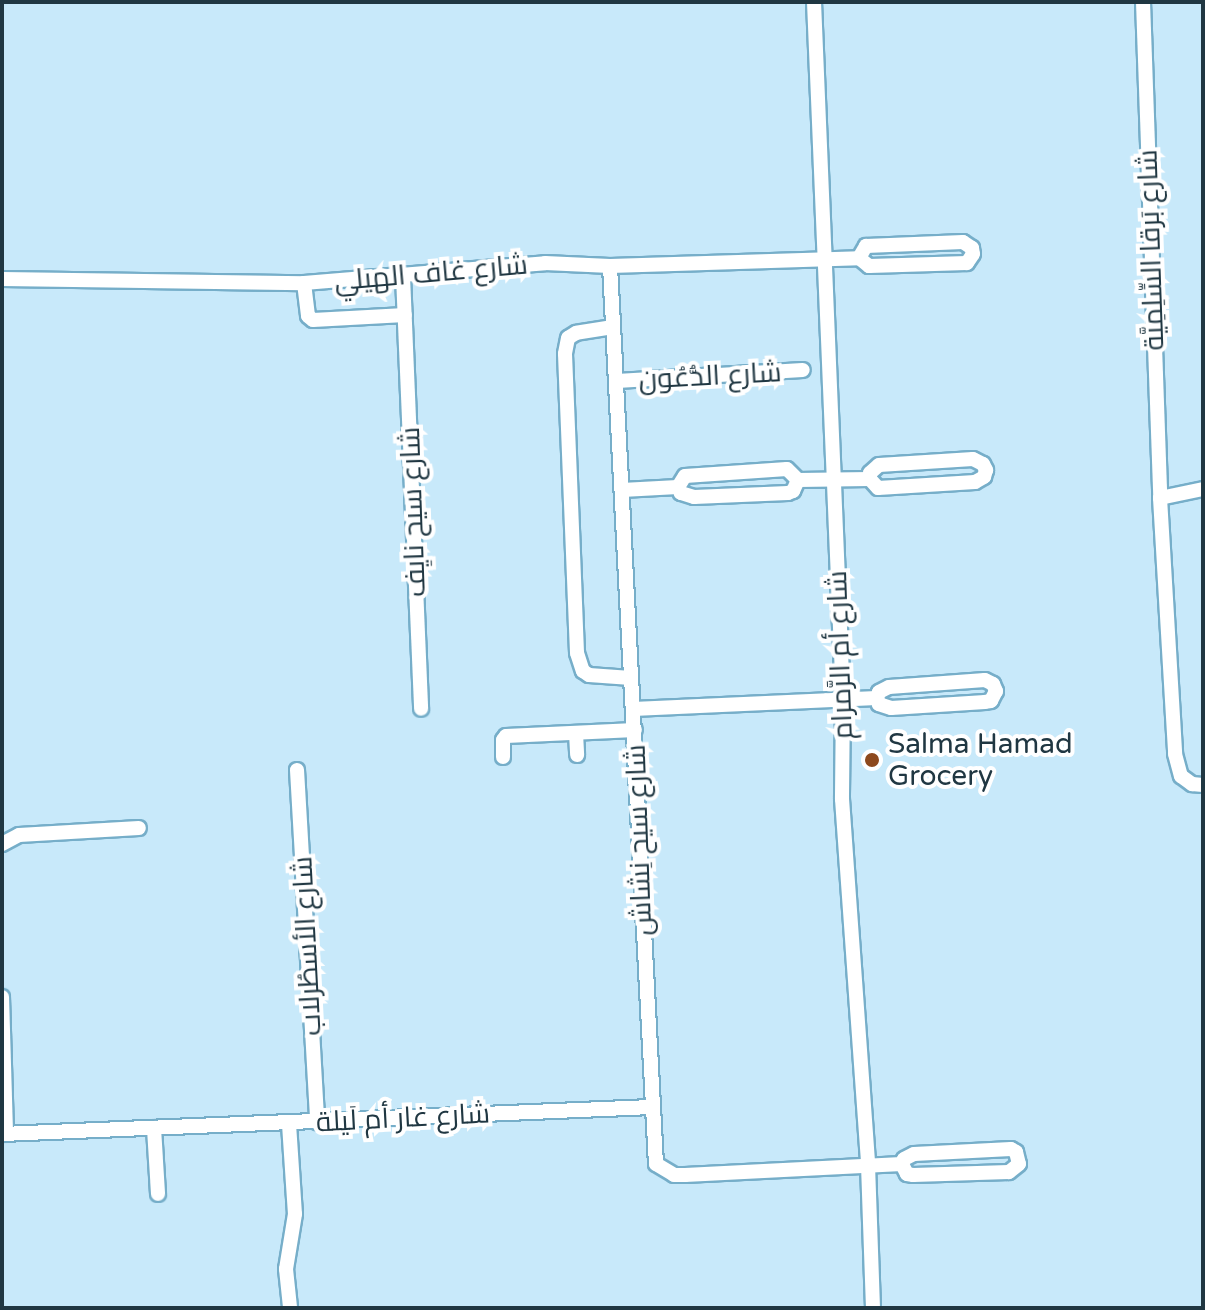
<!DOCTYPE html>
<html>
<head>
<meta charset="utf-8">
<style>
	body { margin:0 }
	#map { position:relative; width:1205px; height:1310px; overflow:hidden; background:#c8e9fa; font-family:"Varela Round",Cairo,sans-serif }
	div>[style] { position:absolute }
	.roads { filter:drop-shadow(2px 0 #76aec9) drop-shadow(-2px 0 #76aec9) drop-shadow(0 2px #76aec9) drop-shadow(0 -2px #76aec9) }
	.minor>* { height:14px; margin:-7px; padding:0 7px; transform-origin:7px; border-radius:7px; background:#fff }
	.dots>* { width:22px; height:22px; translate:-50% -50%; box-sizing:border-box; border:4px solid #fff; border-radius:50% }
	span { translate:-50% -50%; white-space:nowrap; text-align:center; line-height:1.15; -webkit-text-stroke:8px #fff; paint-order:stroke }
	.street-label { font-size:28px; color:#203742 }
	.poi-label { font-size:28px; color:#203742 }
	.left { translate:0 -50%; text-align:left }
	.frame { position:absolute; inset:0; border:4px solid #203742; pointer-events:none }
</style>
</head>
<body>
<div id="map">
	<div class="roads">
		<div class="minor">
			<i style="left:814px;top:2px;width:698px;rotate:87.62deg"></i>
			<i style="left:843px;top:699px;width:100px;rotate:90.6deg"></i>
			<i style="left:842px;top:799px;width:367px;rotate:85.9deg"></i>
			<i style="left:868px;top:1165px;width:143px;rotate:88deg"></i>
			<i style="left:1143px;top:2px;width:496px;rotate:88deg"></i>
			<i style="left:1160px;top:498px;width:256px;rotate:86.6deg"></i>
			<i style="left:1175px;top:754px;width:23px;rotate:75deg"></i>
			<i style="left:1181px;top:776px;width:14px;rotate:36deg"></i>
			<i style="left:1192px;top:784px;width:11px;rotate:5deg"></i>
			<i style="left:963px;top:242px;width:11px;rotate:34deg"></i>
			<i style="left:972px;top:248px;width:6px;rotate:81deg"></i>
			<i style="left:973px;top:254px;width:11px;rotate:124deg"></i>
			<i style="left:967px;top:263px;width:98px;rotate:178.2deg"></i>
			<i style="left:869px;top:266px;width:13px;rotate:-141deg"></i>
			<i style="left:859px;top:258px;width:14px;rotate:-60deg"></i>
			<i style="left:866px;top:246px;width:97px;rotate:-2.4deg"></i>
			<i style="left:610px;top:266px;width:899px;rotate:87.07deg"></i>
			<i style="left:656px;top:1164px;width:21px;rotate:31deg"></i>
			<i style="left:674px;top:1175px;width:11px"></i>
			<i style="left:685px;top:1175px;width:217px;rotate:-2.9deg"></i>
			<i style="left:403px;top:276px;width:433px;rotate:87.6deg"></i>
			<i style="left:2px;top:279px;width:302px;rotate:0.8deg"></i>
			<i style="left:304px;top:283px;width:242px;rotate:-4.7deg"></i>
			<i style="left:545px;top:263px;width:65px;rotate:2.6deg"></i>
			<i style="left:610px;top:266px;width:249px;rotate:-1.8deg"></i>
			<i style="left:304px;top:283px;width:33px;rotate:83deg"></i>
			<i style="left:308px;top:316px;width:6px;rotate:39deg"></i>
			<i style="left:313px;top:320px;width:92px;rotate:-3.1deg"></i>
			<i style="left:613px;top:327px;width:37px;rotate:171deg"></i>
			<i style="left:576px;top:333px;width:9px;rotate:148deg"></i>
			<i style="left:568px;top:338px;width:16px;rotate:101deg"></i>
			<i style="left:565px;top:354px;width:299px;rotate:87.7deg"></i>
			<i style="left:577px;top:653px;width:19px;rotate:72deg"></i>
			<i style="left:583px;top:671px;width:7px;rotate:34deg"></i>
			<i style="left:589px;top:675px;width:42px;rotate:4.1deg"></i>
			<i style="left:617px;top:381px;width:186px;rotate:-3.4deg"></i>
			<i style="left:973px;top:459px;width:11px;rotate:27deg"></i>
			<i style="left:983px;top:464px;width:7px;rotate:63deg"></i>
			<i style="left:986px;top:470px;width:7px;rotate:106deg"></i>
			<i style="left:984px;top:477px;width:10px;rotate:151deg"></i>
			<i style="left:975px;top:482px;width:97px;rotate:176.5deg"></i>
			<i style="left:878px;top:488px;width:12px;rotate:-132deg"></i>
			<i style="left:870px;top:479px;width:6px;rotate:-90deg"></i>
			<i style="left:870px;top:473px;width:12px;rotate:-42deg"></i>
			<i style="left:879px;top:465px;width:94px;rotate:-3.7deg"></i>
			<i style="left:787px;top:469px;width:16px;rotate:45deg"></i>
			<i style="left:798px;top:480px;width:12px;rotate:114deg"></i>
			<i style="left:793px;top:491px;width:5px;rotate:158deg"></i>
			<i style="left:788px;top:493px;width:94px;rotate:177.6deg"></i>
			<i style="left:694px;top:497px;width:14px;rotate:-163deg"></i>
			<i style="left:681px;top:493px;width:7px;rotate:-117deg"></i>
			<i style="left:678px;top:487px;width:13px;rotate:-58deg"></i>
			<i style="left:685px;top:476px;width:102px;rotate:-3.9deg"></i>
			<i style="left:798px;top:480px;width:72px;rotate:-0.8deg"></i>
			<i style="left:622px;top:490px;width:56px;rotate:-3.1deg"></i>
			<i style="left:1160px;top:498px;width:44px;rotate:-11.8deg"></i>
			<i style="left:985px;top:680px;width:9px;rotate:27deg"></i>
			<i style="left:993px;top:684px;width:8px;rotate:67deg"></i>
			<i style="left:996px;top:691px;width:11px;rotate:117deg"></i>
			<i style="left:991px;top:701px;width:6px;rotate:171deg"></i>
			<i style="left:985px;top:702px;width:94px;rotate:176.3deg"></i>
			<i style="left:891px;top:708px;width:13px;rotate:-162deg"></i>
			<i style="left:879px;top:704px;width:6px;rotate:-108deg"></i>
			<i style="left:877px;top:698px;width:6px;rotate:-72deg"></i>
			<i style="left:879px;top:692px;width:11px;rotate:-27deg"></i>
			<i style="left:889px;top:687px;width:96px;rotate:-4.2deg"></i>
			<i style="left:633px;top:709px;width:244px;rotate:-2.6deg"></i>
			<i style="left:576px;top:733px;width:22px;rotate:87deg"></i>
			<i style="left:503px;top:757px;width:17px;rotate:-90deg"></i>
			<i style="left:503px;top:740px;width:5px;rotate:-53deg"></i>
			<i style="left:506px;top:736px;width:129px;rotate:-2.7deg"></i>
			<i style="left:297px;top:770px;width:353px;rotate:86.7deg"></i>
			<i style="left:2px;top:844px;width:19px;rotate:-28deg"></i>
			<i style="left:19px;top:835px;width:120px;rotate:-3.3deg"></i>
			<i style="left:2px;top:997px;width:137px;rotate:88.3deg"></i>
			<i style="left:289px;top:1124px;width:90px;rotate:86.2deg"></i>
			<i style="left:295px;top:1214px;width:56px;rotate:99.3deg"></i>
			<i style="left:286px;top:1269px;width:39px;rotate:84deg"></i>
			<i style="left:154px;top:1128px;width:66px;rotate:86.5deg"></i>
			<i style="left:2px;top:1134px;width:650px;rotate:-2.38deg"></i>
			<i style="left:1011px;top:1149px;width:6px;rotate:31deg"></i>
			<i style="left:1016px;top:1152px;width:12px;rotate:76deg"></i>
			<i style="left:1019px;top:1164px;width:13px;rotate:141deg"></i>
			<i style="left:1009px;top:1172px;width:96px;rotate:178.2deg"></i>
			<i style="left:913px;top:1175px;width:6px;rotate:-171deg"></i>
			<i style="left:907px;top:1174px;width:11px;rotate:-117deg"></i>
			<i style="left:902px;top:1164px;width:5px;rotate:-68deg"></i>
			<i style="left:904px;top:1159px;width:11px;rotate:-27deg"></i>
			<i style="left:914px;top:1154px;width:97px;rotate:-3deg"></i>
		</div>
	</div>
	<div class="dots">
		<i style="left:872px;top:760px;background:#8d491d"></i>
	</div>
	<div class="street-label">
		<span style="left:1151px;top:250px;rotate:-92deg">شارع بَرقا السِّلِمِيَّة</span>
		<span style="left:431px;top:273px;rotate:-5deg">شارع غاف الهيلي</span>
		<span style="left:710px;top:376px;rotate:-3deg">شارع الدُّعُون</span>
		<span style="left:413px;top:512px;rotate:-92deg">شارع سيح نايِف</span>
		<span style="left:840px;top:655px;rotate:-92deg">شارع أم الرَّمرام</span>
		<span style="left:639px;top:840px;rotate:-92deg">شارع سيح نِشاش</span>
		<span style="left:307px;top:946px;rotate:-93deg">شارع الأسطُرلاب</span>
		<span style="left:403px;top:1118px;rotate:-3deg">شارع غار أم لَيلة</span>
	</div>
	<div class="poi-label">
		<span class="left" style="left:888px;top:760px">Salma Hamad<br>Grocery</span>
	</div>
	<div class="frame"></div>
</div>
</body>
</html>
